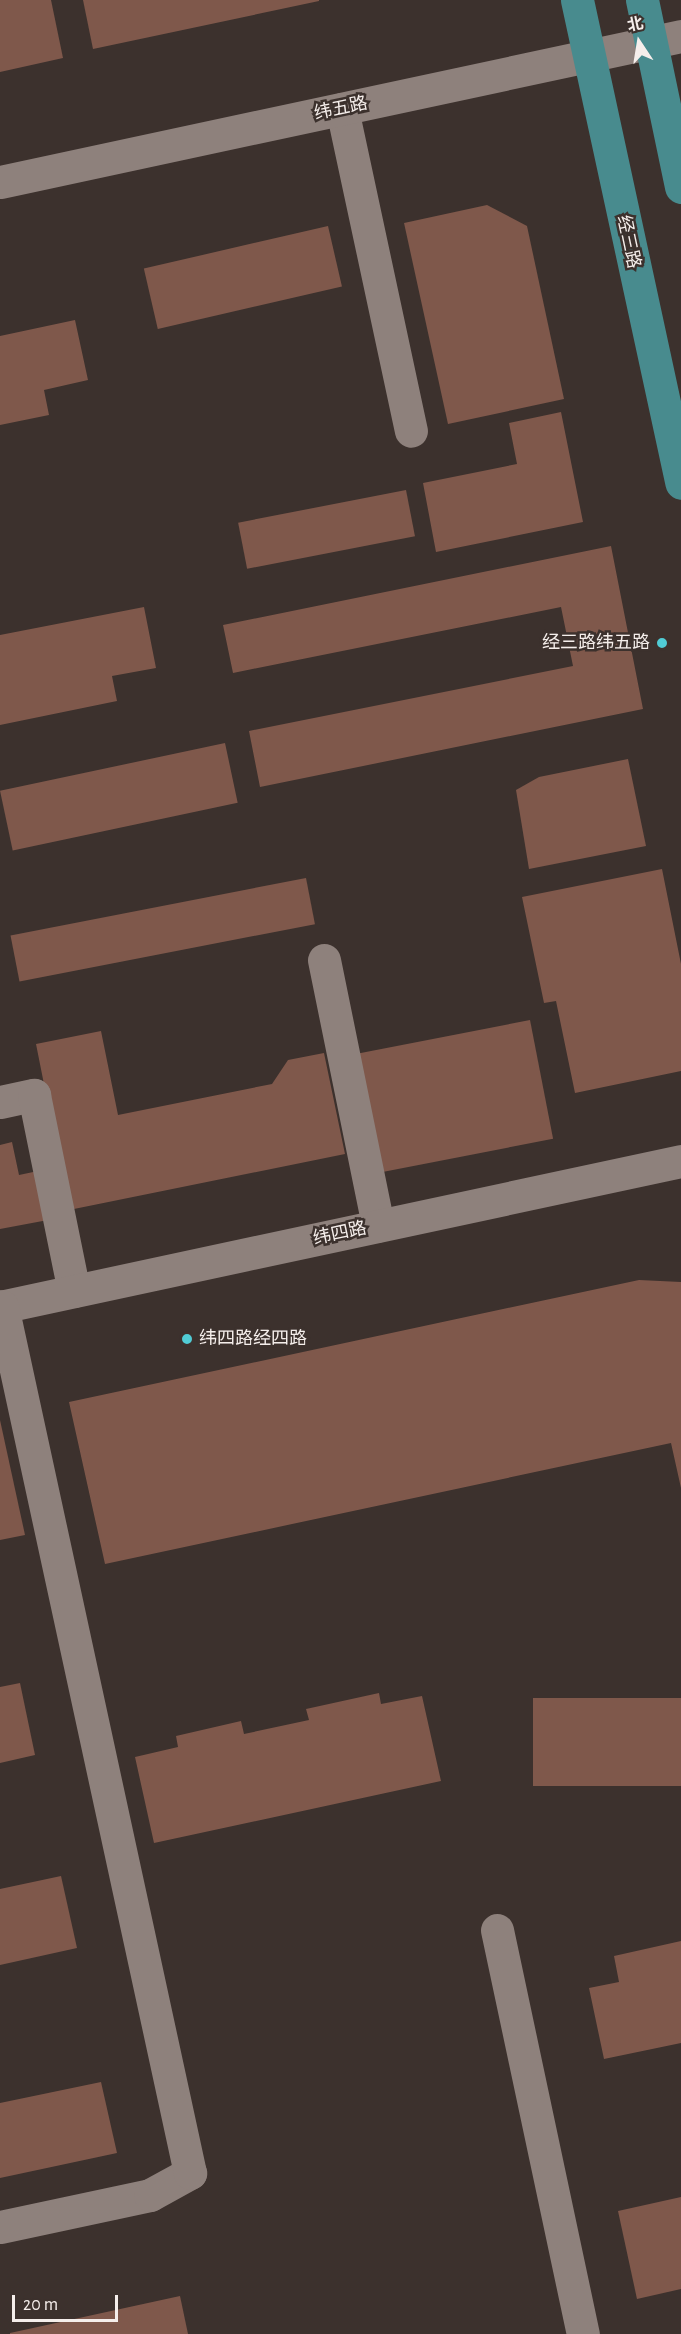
<!DOCTYPE html>
<html>
<head>
<meta charset="utf-8">
<style>
	body { margin:0 }
	#map { position:relative; width:681px; height:2334px; overflow:hidden; background:#3c312d; font-family:"Alegreya Sans","Noto Sans SC",sans-serif }
	div>[style] { position:absolute }
	.building>* { inset:0; background:#7f584b; transform-origin:0 0 }
	.minor>* { height:33px; margin:-16.5px; padding:0 16.5px; transform-origin:16.5px; border-radius:16.5px; background:#8e817c }
	.major>* { height:33px; margin:-16.5px; padding:0 16.5px; transform-origin:16.5px; border-radius:16.5px; background:#488b8e }
	.dots>* { width:16px; height:16px; translate:-50% -50%; box-sizing:border-box; border:3px solid #3c312d; border-radius:50% }
	span { translate:-50% -50%; white-space:nowrap; text-align:center; line-height:1.15; -webkit-text-stroke:5px #3c312d; paint-order:stroke }
	.street-label { font-size:18px; color:#f5eeeb }
	.poi-label { font-size:18px; color:#f5eeeb }
	.right { translate:-100% -50%; text-align:right }
	.left { translate:0 -50%; text-align:left }
	.north { position:absolute; left:609px; top:12px; width:60px; height:60px; -webkit-text-stroke:4px #3c312d; paint-order:stroke; rotate:348deg; font-size:16px; font-weight:700; line-height:24px; text-align:center; color:#f5eeeb }
	.north::after { content:''; display:block; margin:auto; width:21px; height:27px; background:#f5eeeb; clip-path:polygon(50% 0,100% 100%,50% 72%,0 100%) }
	.scale { position:absolute; left:12px; top:2295px; width:106px; height:27px; box-sizing:border-box; border:3px solid #f5eeeb; border-top:0; padding-left:8px; font-size:18px; line-height:21px; white-space:nowrap; color:#f5eeeb; -webkit-text-stroke:4px #3c312d; paint-order:stroke }
</style>
</head>
<body>
<div id="map">
	<div class="building">
		<i style="clip-path:polygon(0 0,51px 0,63px 58px,0 72px)"></i>
		<i style="clip-path:polygon(83px 0,319px 0,319px 1px,93px 49px)"></i>
		<i style="clip-path:polygon(487px 205px,527px 226px,564px 399px,448px 424px,404px 223px)"></i>
		<i style="left:328px;top:226px;width:62px;height:189px;rotate:77deg"></i>
		<i style="clip-path:polygon(75px 320px,88px 380px,44px 390px,49px 415px,0 425px,0 336px)"></i>
		<i style="clip-path:polygon(561px 412px,583px 522px,436px 552px,423px 483px,517px 464px,509px 423px)"></i>
		<i style="left:406px;top:490px;width:47px;height:171px;rotate:79deg"></i>
		<i style="clip-path:polygon(611px 546px,643px 709px,260px 787px,249px 731px,573px 666px,561px 607px,233px 673px,223px 625px)"></i>
		<i style="clip-path:polygon(144px 607px,156px 668px,112px 676px,117px 701px,0 725px,0 635px)"></i>
		<i style="left:225px;top:743px;width:61px;height:230px;rotate:78deg"></i>
		<i style="clip-path:polygon(628px 759px,646px 846px,529px 869px,516px 790px,539px 777px)"></i>
		<i style="clip-path:polygon(662px 869px,681px 964px,681px 1071px,575px 1093px,556px 1001px,544px 1003px,522px 897px)"></i>
		<i style="left:306px;top:878px;width:47px;height:301px;rotate:79deg"></i>
		<i style="left:530px;top:1020px;width:121px;height:175px;rotate:79deg"></i>
		<i style="clip-path:polygon(101px 1031px,118px 1115px,272px 1084px,288px 1060px,324px 1053px,345px 1154px,69px 1210px,36px 1044px)"></i>
		<i style="clip-path:polygon(12px 1142px,19px 1175px,38px 1171px,48px 1220px,0 1229px,0 1145px)"></i>
		<i style="clip-path:polygon(639px 1280px,681px 1282px,681px 1488px,671px 1443px,105px 1564px,69px 1402px)"></i>
		<i style="clip-path:polygon(0 1420px,25px 1535px,0 1540px)"></i>
		<i style="clip-path:polygon(20px 1683px,35px 1755px,0 1763px,0 1687px)"></i>
		<i style="clip-path:polygon(379px 1693px,381px 1704px,422px 1696px,441px 1781px,154px 1843px,135px 1757px,178px 1747px,176px 1736px,241px 1721px,244px 1734px,309px 1720px,306px 1709px)"></i>
		<i style="left:681px;top:1698px;width:88px;height:148px;rotate:90deg"></i>
		<i style="clip-path:polygon(61px 1876px,77px 1948px,0 1965px,0 1889px)"></i>
		<i style="clip-path:polygon(681px 1941px,681px 2043px,604px 2059px,589px 1988px,619px 1982px,614px 1956px)"></i>
		<i style="clip-path:polygon(101px 2082px,117px 2153px,0 2178px,0 2103px)"></i>
		<i style="clip-path:polygon(681px 2197px,681px 2289px,637px 2299px,618px 2211px)"></i>
		<i style="clip-path:polygon(180px 2296px,188px 2334px,10px 2334px,10px 2333px)"></i>
	</div>
	<div class="minor">
		<i style="left:342px;top:109px;width:329px;rotate:77.9deg"></i>
		<i style="left:0;top:182px;width:696px;rotate:-12.1deg"></i>
		<i style="left:324px;top:960px;width:271px;rotate:78.5deg"></i>
		<i style="left:0;top:1102px;width:35px;rotate:-12deg"></i>
		<i style="left:34px;top:1095px;width:200px;rotate:78.5deg"></i>
		<i style="left:0;top:1307px;width:696px;rotate:-12.1deg"></i>
		<i style="left:497px;top:1930px;width:413px;rotate:78deg"></i>
		<i style="left:0;top:2227px;width:153px;rotate:-12deg"></i>
		<i style="left:150px;top:2195px;width:46px;rotate:-28.8deg"></i>
		<i style="left:190px;top:2173px;width:887px;rotate:-102.23deg"></i>
	</div>
	<div class="major">
		<i style="left:577px;top:0;width:494px;rotate:77.8deg"></i>
		<i style="left:642px;top:0;width:191px;rotate:78.2deg"></i>
	</div>
	<div class="dots">
		<i style="left:662px;top:643px;background:#51ccd5"></i>
		<i style="left:187px;top:1339px;background:#51ccd5"></i>
	</div>
	<div class="street-label">
		<span style="left:341px;top:109px;rotate:-12deg">纬五路</span>
		<span style="left:628px;top:242px;rotate:78deg">经三路</span>
		<span style="left:340px;top:1234px;rotate:-12deg">纬四路</span>
	</div>
	<div class="poi-label">
		<span class="right" style="left:650px;top:643px">经三路纬五路</span>
		<span class="left" style="left:199px;top:1339px">纬四路经四路</span>
	</div>
	<div class="north">北</div>
	<div class="scale">20 m</div>
</div>
</body>
</html>
